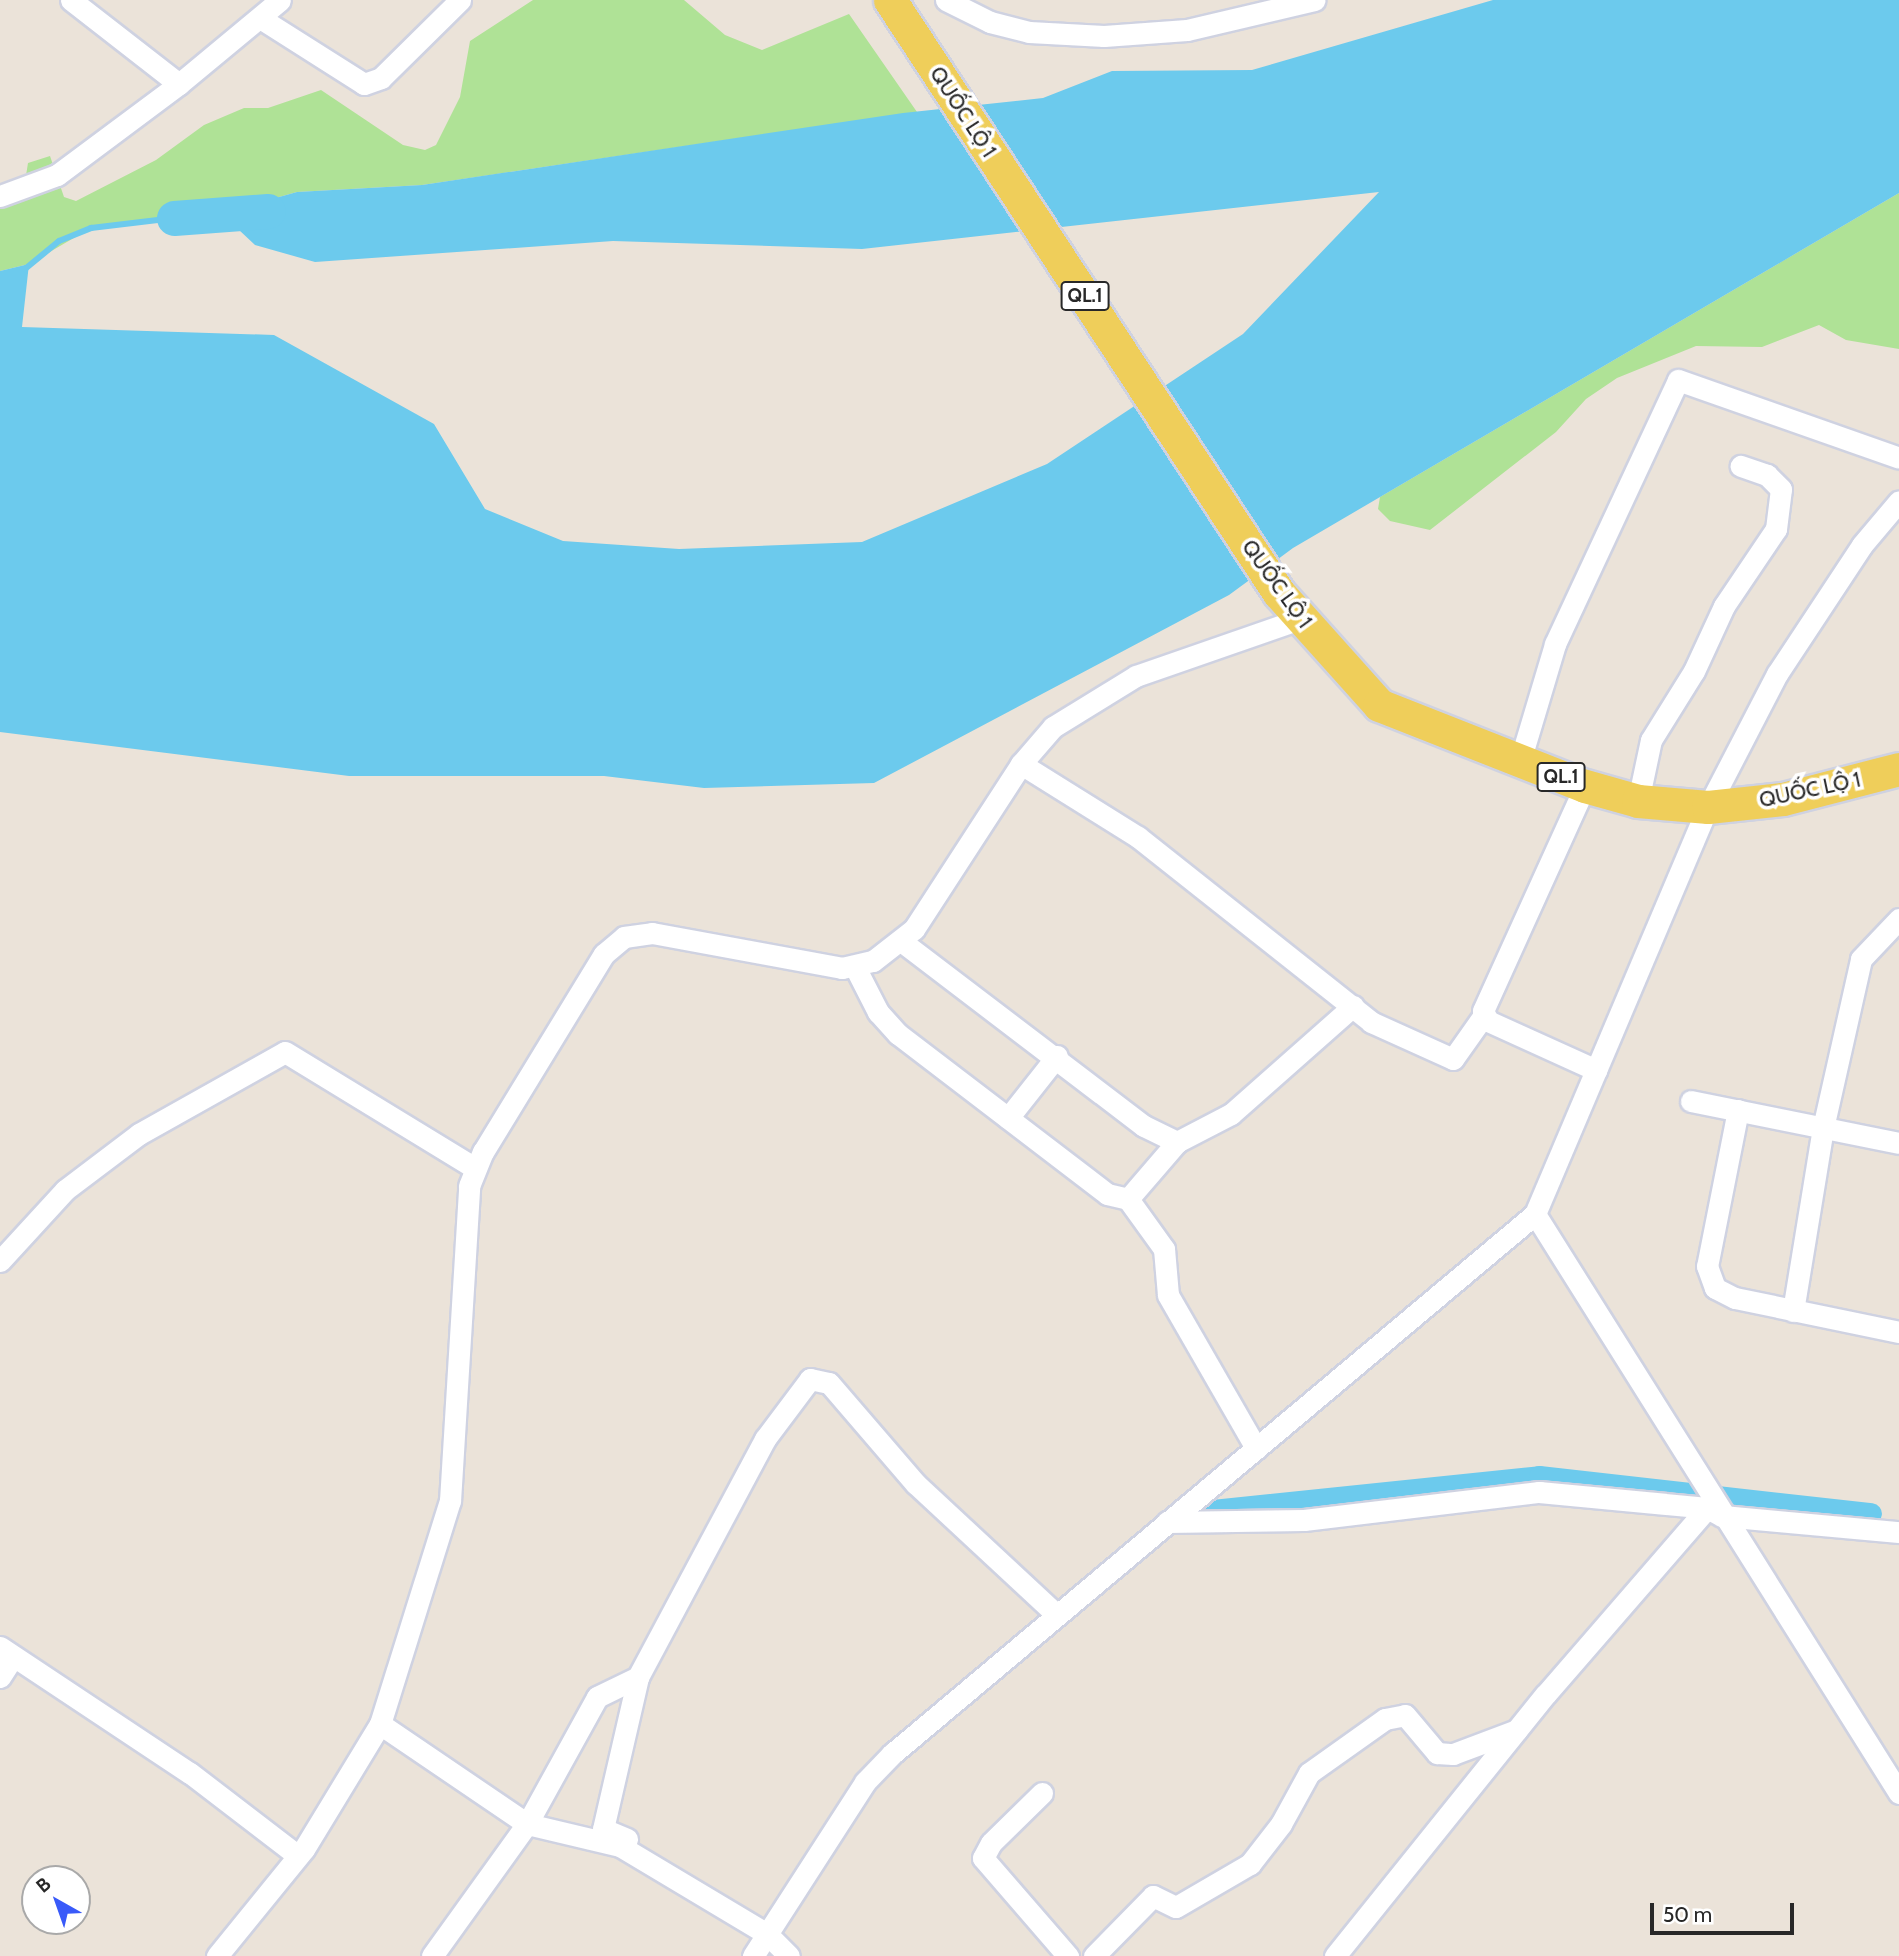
<!DOCTYPE html>
<html>
<head>
<meta charset="utf-8">
<style>
	body { margin:0 }
	#map { position:relative; width:1899px; height:1956px; overflow:hidden; background:#ebe3d9; font-family:Cabin,sans-serif }
	div>[style] { position:absolute }
	.green>* { inset:0; background:#afe296 }
	.water>* { inset:0; background:#6ccaed }
	.stream>* { height:6px; margin:-3px; padding:0 3px; transform-origin:3px; border-radius:3px; background:#6ccaed }
	.canal>* { height:21px; margin:-10.5px; padding:0 10.5px; transform-origin:10.5px; border-radius:10.5px; background:#6ccaed }
	.river>* { height:35px; margin:-17.5px; padding:0 17.5px; transform-origin:17.5px; border-radius:17.5px; background:#6ccaed }
	.roads { filter:drop-shadow(2px 0 #cfd2e1) drop-shadow(-2px 0 #cfd2e1) drop-shadow(0 2px #cfd2e1) drop-shadow(0 -2px #cfd2e1) }
	.street>* { height:21px; margin:-10.5px; padding:0 10.5px; transform-origin:10.5px; border-radius:10.5px; background:#fff }
	.primary>* { height:33px; margin:-16.5px; padding:0 16.5px; transform-origin:16.5px; border-radius:16.5px; background:#efce5a }
	span { translate:-50% -50%; white-space:nowrap; text-align:center; line-height:1.15; -webkit-text-stroke:7px #fff; paint-order:stroke }
	.shield-label span { padding:2px 5px; background:#fff; border:2px solid; border-radius:5px; -webkit-text-stroke-width:0 }
	.shield-label { font-size:19px; color:#282828; font-weight:700 }
	.street-label { font-size:21px; color:#282828 }
	.north { position:absolute; left:21px; top:1865px; width:70px; height:70px; box-sizing:border-box; background:#fff; border:2px solid #a9a9a9; border-radius:50%; rotate:320deg; font-size:19px; font-weight:700; line-height:28px; text-align:center; color:#282828 }
	.north::after { content:''; display:block; margin:auto; width:24px; height:32px; background:#395af9; clip-path:polygon(50% 0,100% 100%,50% 72%,0 100%) }
	.scale { position:absolute; left:1650px; top:1903px; width:144px; height:32px; box-sizing:border-box; border:4px solid #282828; border-top:0; padding-left:9px; font-size:21px; line-height:24px; white-space:nowrap; color:#282828; -webkit-text-stroke:5px #fff; paint-order:stroke }
</style>
</head>
<body>
<div id="map">
	<div class="green">
		<i style="clip-path:polygon(533px 0,684px 0,725px 35px,762px 50px,849px 14px,917px 112px,422px 185px,297px 192px,221px 213px,91px 228px,29px 264px,0 271px,0 184px,2px 189px,24px 188px,28px 163px,50px 156px,64px 197px,76px 201px,156px 160px,204px 125px,244px 108px,268px 108px,321px 90px,403px 145px,425px 150px,436px 145px,460px 97px,470px 41px)"></i>
		<i style="clip-path:polygon(1899px 193px,1899px 349px,1846px 340px,1819px 325px,1762px 347px,1696px 346px,1617px 378px,1586px 399px,1556px 432px,1430px 530px,1390px 521px,1378px 509px,1380px 497px)"></i>
	</div>
	<div class="water">
		<i style="clip-path:polygon(1493px 0,1899px 0,1899px 193px,1293px 548px,1229px 595px,874px 783px,704px 788px,604px 776px,349px 776px,0 732px,0 271px,29px 264px,22px 327px,274px 335px,434px 424px,485px 509px,563px 541px,679px 549px,862px 542px,1047px 464px,1243px 334px,1379px 192px,862px 249px,613px 241px,315px 262px,255px 245px,221px 213px,297px 192px,422px 185px,903px 113px,1043px 98px,1112px 71px,1252px 70px)"></i>
	</div>
	<div class="stream">
		<i style="left:25px;top:269px;width:44px;rotate:-39.5deg"></i>
		<i style="left:59px;top:241px;width:35px;rotate:-22deg"></i>
		<i style="left:91px;top:228px;width:84px;rotate:-6.9deg"></i>
	</div>
	<div class="canal">
		<i style="left:1203px;top:1511px;width:338px;rotate:-5.9deg"></i>
		<i style="left:1539px;top:1476px;width:334px;rotate:6.4deg"></i>
	</div>
	<div class="river">
		<i style="left:174px;top:218px;width:94px;rotate:-4.3deg"></i>
	</div>
	<div class="roads">
		<div class="street">
			<i style="left:71px;top:0;width:137px;rotate:37.9deg"></i>
			<i style="left:179px;top:84px;width:131px;rotate:-39.7deg"></i>
			<i style="left:946px;top:0;width:49px;rotate:26.6deg"></i>
			<i style="left:990px;top:22px;width:40px;rotate:14.4deg"></i>
			<i style="left:1029px;top:32px;width:75px;rotate:3.1deg"></i>
			<i style="left:1104px;top:36px;width:83px;rotate:-4.1deg"></i>
			<i style="left:1187px;top:30px;width:131px;rotate:-13.2deg"></i>
			<i style="left:260px;top:18px;width:123px;rotate:32.4deg"></i>
			<i style="left:364px;top:84px;width:18px;rotate:-19deg"></i>
			<i style="left:381px;top:78px;width:111px;rotate:-44.6deg"></i>
			<i style="left:0;top:196px;width:61px;rotate:-20.2deg"></i>
			<i style="left:57px;top:175px;width:152px;rotate:-36.7deg"></i>
			<i style="left:1520px;top:761px;width:122px;rotate:-73.3deg"></i>
			<i style="left:1555px;top:644px;width:291px;rotate:-65deg"></i>
			<i style="left:1678px;top:380px;width:234px;rotate:19.4deg"></i>
			<i style="left:1021px;top:764px;width:138px;rotate:32deg"></i>
			<i style="left:1138px;top:837px;width:298px;rotate:38.4deg"></i>
			<i style="left:1371px;top:1022px;width:90px;rotate:24.3deg"></i>
			<i style="left:1453px;top:1059px;width:54px;rotate:-54.8deg"></i>
			<i style="left:1585px;top:786px;width:247px;rotate:114.4deg"></i>
			<i style="left:1483px;top:1011px;width:11px;rotate:63deg"></i>
			<i style="left:1488px;top:1021px;width:119px;rotate:24.4deg"></i>
			<i style="left:1638px;top:801px;width:62px;rotate:-78deg"></i>
			<i style="left:1651px;top:740px;width:81px;rotate:-58.1deg"></i>
			<i style="left:1694px;top:671px;width:72px;rotate:-65.2deg"></i>
			<i style="left:1724px;top:606px;width:93px;rotate:-56deg"></i>
			<i style="left:1776px;top:529px;width:40px;rotate:-82.9deg"></i>
			<i style="left:1781px;top:489px;width:20px;rotate:-135deg"></i>
			<i style="left:1767px;top:475px;width:28px;rotate:-161deg"></i>
			<i style="left:901px;top:941px;width:305px;rotate:37.3deg"></i>
			<i style="left:1144px;top:1126px;width:37px;rotate:26deg"></i>
			<i style="left:1177px;top:1142px;width:61px;rotate:-27.4deg"></i>
			<i style="left:1231px;top:1114px;width:163px;rotate:-41.5deg"></i>
			<i style="left:855px;top:967px;width:51px;rotate:62.9deg"></i>
			<i style="left:878px;top:1012px;width:30px;rotate:48deg"></i>
			<i style="left:898px;top:1034px;width:263px;rotate:37.4deg"></i>
			<i style="left:1107px;top:1194px;width:22px;rotate:13deg"></i>
			<i style="left:1128px;top:1199px;width:75px;rotate:-49.3deg"></i>
			<i style="left:1691px;top:1101px;width:212px;rotate:11.4deg"></i>
			<i style="left:1738px;top:1110px;width:159px;rotate:101.2deg"></i>
			<i style="left:1707px;top:1266px;width:23px;rotate:70deg"></i>
			<i style="left:1715px;top:1288px;width:22px;rotate:27deg"></i>
			<i style="left:1735px;top:1298px;width:167px;rotate:11.7deg"></i>
			<i style="left:1008px;top:1118px;width:79px;rotate:-51.7deg"></i>
			<i style="left:1128px;top:1199px;width:62px;rotate:54.2deg"></i>
			<i style="left:1164px;top:1249px;width:46px;rotate:85deg"></i>
			<i style="left:1168px;top:1295px;width:177px;rotate:60.1deg"></i>
			<i style="left:1535px;top:1214px;width:684px;rotate:57.84deg"></i>
			<i style="left:0;top:1261px;width:96px;rotate:-47.5deg"></i>
			<i style="left:65px;top:1190px;width:93px;rotate:-37.1deg"></i>
			<i style="left:139px;top:1134px;width:167px;rotate:-29.3deg"></i>
			<i style="left:285px;top:1052px;width:223px;rotate:31.4deg"></i>
			<i style="left:1793px;top:1311px;width:185px;rotate:-80.7deg"></i>
			<i style="left:1823px;top:1128px;width:173px;rotate:-77.3deg"></i>
			<i style="left:1861px;top:959px;width:55px;rotate:-46.5deg"></i>
			<i style="left:1167px;top:1522px;width:137px;rotate:-0.8deg"></i>
			<i style="left:1304px;top:1520px;width:237px;rotate:-6.8deg"></i>
			<i style="left:1539px;top:1492px;width:169px;rotate:5.4deg"></i>
			<i style="left:0;top:1647px;width:228px;rotate:33.6deg"></i>
			<i style="left:190px;top:1773px;width:136px;rotate:37.5deg"></i>
			<i style="left:0;top:1677px;width:24px;rotate:-57deg"></i>
			<i style="left:380px;top:1724px;width:178px;rotate:34.2deg"></i>
			<i style="left:527px;top:1824px;width:96px;rotate:13.3deg"></i>
			<i style="left:620px;top:1846px;width:171px;rotate:30.9deg"></i>
			<i style="left:767px;top:1934px;width:31px;rotate:45deg"></i>
			<i style="left:1042px;top:1793px;width:71px;rotate:135.6deg"></i>
			<i style="left:991px;top:1843px;width:17px;rotate:118deg"></i>
			<i style="left:983px;top:1858px;width:130px;rotate:49.1deg"></i>
			<i style="left:627px;top:1839px;width:26px;rotate:-157deg"></i>
			<i style="left:603px;top:1829px;width:156px;rotate:-77deg"></i>
			<i style="left:217px;top:1956px;width:138px;rotate:-50.9deg"></i>
			<i style="left:304px;top:1849px;width:146px;rotate:-58.7deg"></i>
			<i style="left:380px;top:1724px;width:234px;rotate:-72.6deg"></i>
			<i style="left:450px;top:1501px;width:316px;rotate:-86.5deg"></i>
			<i style="left:469px;top:1186px;width:37px;rotate:-68deg"></i>
			<i style="left:483px;top:1152px;width:232px;rotate:-58.6deg"></i>
			<i style="left:604px;top:954px;width:26px;rotate:-40deg"></i>
			<i style="left:624px;top:937px;width:28px;rotate:-8deg"></i>
			<i style="left:652px;top:933px;width:193px;rotate:10.4deg"></i>
			<i style="left:842px;top:968px;width:32px;rotate:-13deg"></i>
			<i style="left:873px;top:961px;width:52px;rotate:-38deg"></i>
			<i style="left:914px;top:929px;width:197px;rotate:-57deg"></i>
			<i style="left:1021px;top:764px;width:49px;rotate:-49.1deg"></i>
			<i style="left:1053px;top:727px;width:97px;rotate:-31.6deg"></i>
			<i style="left:1136px;top:676px;width:174px;rotate:-19.2deg"></i>
			<i style="left:432px;top:1956px;width:163px;rotate:-54.3deg"></i>
			<i style="left:527px;top:1824px;width:145px;rotate:-61.1deg"></i>
			<i style="left:597px;top:1697px;width:46px;rotate:-26deg"></i>
			<i style="left:638px;top:1677px;width:270px;rotate:-61.9deg"></i>
			<i style="left:765px;top:1439px;width:75px;rotate:-53.1deg"></i>
			<i style="left:810px;top:1379px;width:19px;rotate:12deg"></i>
			<i style="left:829px;top:1383px;width:133px;rotate:49.3deg"></i>
			<i style="left:916px;top:1484px;width:192px;rotate:42.9deg"></i>
			<i style="left:753px;top:1956px;width:207px;rotate:-57.2deg"></i>
			<i style="left:865px;top:1782px;width:39px;rotate:-46deg"></i>
			<i style="left:892px;top:1754px;width:840px;rotate:-40.02deg"></i>
			<i style="left:1535px;top:1214px;width:442px;rotate:-67deg"></i>
			<i style="left:1708px;top:807px;width:150px;rotate:-62.6deg"></i>
			<i style="left:1777px;top:674px;width:154px;rotate:-56.6deg"></i>
			<i style="left:1862px;top:545px;width:57px;rotate:-49.9deg"></i>
			<i style="left:1094px;top:1956px;width:84px;rotate:-45.5deg"></i>
			<i style="left:1153px;top:1896px;width:25px;rotate:26deg"></i>
			<i style="left:1176px;top:1907px;width:86px;rotate:-30.2deg"></i>
			<i style="left:1250px;top:1864px;width:51px;rotate:-52.2deg"></i>
			<i style="left:1281px;top:1824px;width:58px;rotate:-61.2deg"></i>
			<i style="left:1309px;top:1773px;width:93px;rotate:-35.4deg"></i>
			<i style="left:1385px;top:1719px;width:20px;rotate:-11deg"></i>
			<i style="left:1405px;top:1715px;width:50px;rotate:49.9deg"></i>
			<i style="left:1437px;top:1753px;width:16px;rotate:4deg"></i>
			<i style="left:1453px;top:1754px;width:68px;rotate:-20.6deg"></i>
			<i style="left:1335px;top:1956px;width:336px;rotate:-51.2deg"></i>
			<i style="left:1546px;top:1694px;width:246px;rotate:-49.1deg"></i>
			<i style="left:1707px;top:1508px;width:17px;rotate:28deg"></i>
			<i style="left:1722px;top:1516px;width:178px;rotate:5.2deg"></i>
		</div>
		<div class="primary">
			<i style="left:890px;top:0;width:709px;rotate:56.74deg"></i>
			<i style="left:1279px;top:593px;width:150px;rotate:48.2deg"></i>
			<i style="left:1379px;top:705px;width:221px;rotate:21.5deg"></i>
			<i style="left:1585px;top:786px;width:55px;rotate:15.8deg"></i>
			<i style="left:1638px;top:801px;width:70px;rotate:4.9deg"></i>
			<i style="left:1708px;top:807px;width:75px;rotate:-6.1deg"></i>
			<i style="left:1783px;top:799px;width:120px;rotate:-14.5deg"></i>
		</div>
	</div>
	<div class="shield-label">
		<span style="left:1085px;top:296px">QL.1</span>
		<span style="left:1561px;top:777px">QL.1</span>
	</div>
	<div class="street-label">
		<span style="left:963px;top:112px;rotate:57deg">QUỐC LỘ 1</span>
		<span style="left:1277px;top:584px;rotate:54deg">QUỐC LỘ 1</span>
		<span style="left:1810px;top:790px;rotate:-12deg">QUỐC LỘ 1</span>
	</div>
	<div class="north">B</div>
	<div class="scale">50 m</div>
</div>
</body>
</html>
